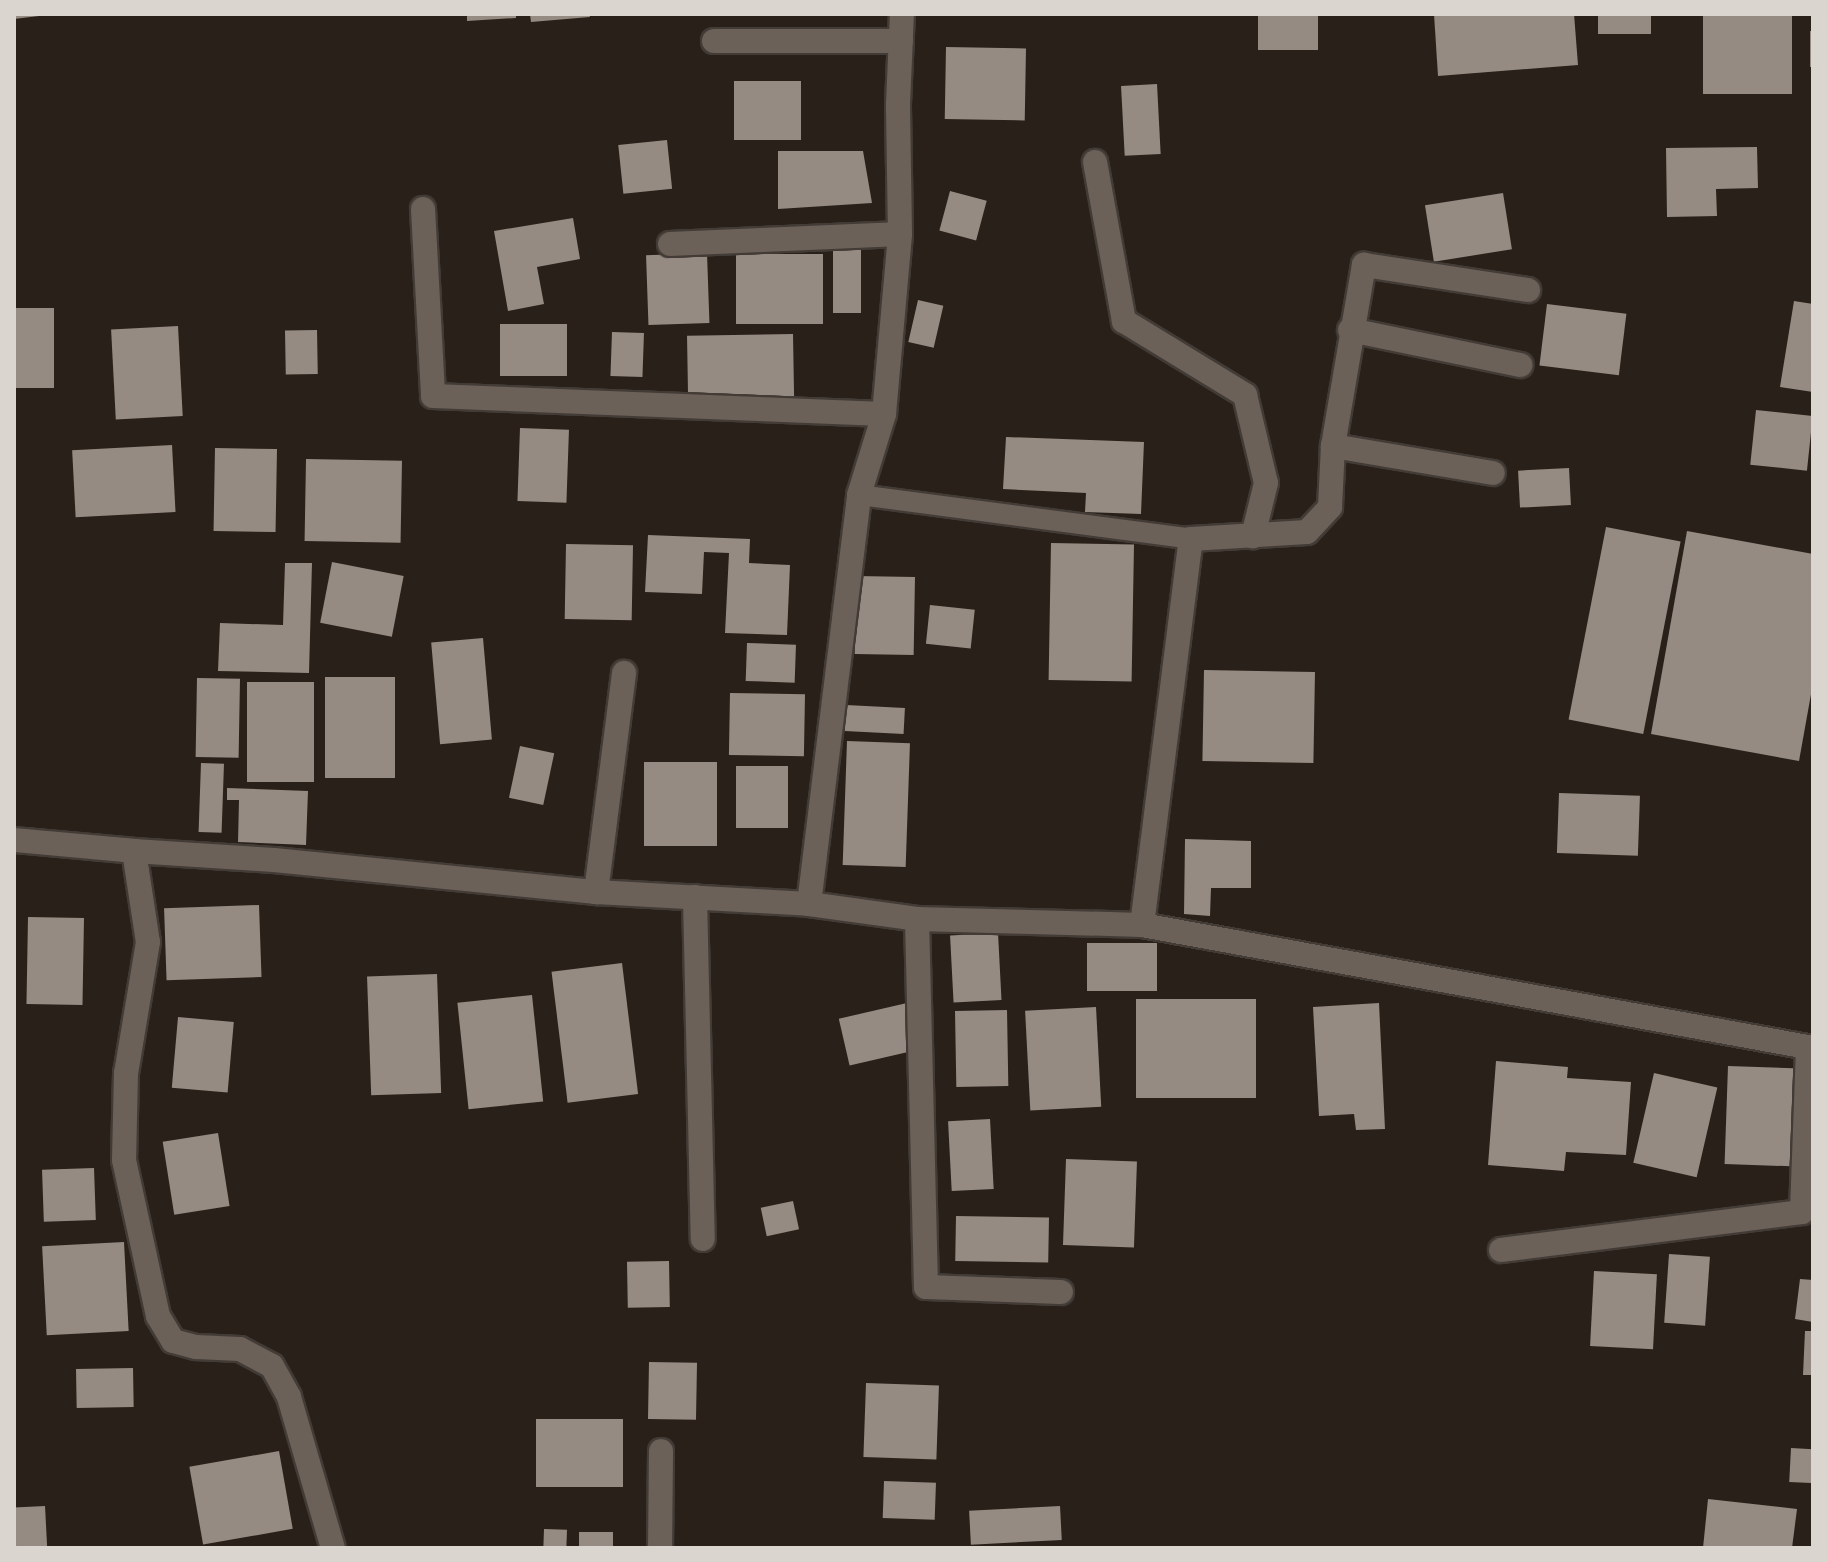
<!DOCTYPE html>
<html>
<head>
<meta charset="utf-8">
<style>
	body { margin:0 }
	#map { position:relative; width:1827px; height:1562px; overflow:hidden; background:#29201a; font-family:"Archivo Narrow",sans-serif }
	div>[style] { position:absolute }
	.building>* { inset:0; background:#968b82; transform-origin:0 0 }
	.roads { filter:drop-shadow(2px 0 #423b36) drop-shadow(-2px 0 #423b36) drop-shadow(0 2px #423b36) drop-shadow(0 -2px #423b36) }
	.lane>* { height:20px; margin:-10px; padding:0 10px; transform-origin:10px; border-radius:10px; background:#6c6159 }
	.street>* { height:24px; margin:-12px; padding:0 12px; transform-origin:12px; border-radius:12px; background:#6c6159 }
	span { translate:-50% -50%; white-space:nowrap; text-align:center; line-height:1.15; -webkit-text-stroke:8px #201710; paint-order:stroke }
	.frame { position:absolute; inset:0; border:16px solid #dbd5d0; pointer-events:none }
</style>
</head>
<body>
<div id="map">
	<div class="building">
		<i style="clip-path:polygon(14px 14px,39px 14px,39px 16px,14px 19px)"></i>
		<i style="clip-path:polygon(467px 14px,516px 14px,516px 18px,467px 21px)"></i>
		<i style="clip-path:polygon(530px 14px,589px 14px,590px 17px,531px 22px)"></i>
		<i style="left:1258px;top:14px;width:60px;height:36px"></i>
		<i style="clip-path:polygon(1434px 14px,1574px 14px,1578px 65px,1438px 76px)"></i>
		<i style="left:1598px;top:14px;width:53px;height:20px"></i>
		<i style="left:1703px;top:14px;width:89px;height:80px"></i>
		<i style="left:1810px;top:31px;width:3px;height:36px"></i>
		<i style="left:946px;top:47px;width:80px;height:72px;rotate:1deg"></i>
		<i style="left:734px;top:81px;width:67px;height:59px"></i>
		<i style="left:1157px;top:84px;width:70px;height:36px;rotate:87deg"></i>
		<i style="left:667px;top:140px;width:49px;height:49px;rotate:84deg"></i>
		<i style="clip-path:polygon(1757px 147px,1758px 188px,1716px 189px,1717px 216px,1667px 217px,1666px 148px)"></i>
		<i style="clip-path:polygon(778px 151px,863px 151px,872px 203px,778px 209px)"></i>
		<i style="left:950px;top:191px;width:38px;height:41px;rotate:15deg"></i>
		<i style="left:1503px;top:193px;width:57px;height:79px;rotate:81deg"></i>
		<i style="clip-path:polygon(573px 218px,580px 259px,537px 267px,544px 304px,508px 311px,494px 231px)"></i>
		<i style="left:833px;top:244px;width:28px;height:69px"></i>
		<i style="left:707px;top:253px;width:70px;height:61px;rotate:88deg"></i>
		<i style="left:736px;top:254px;width:87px;height:70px"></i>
		<i style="left:918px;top:300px;width:26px;height:43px;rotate:13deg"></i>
		<i style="clip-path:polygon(1794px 301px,1813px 304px,1813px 392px,1780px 387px)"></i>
		<i style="left:1547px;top:304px;width:80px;height:62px;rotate:7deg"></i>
		<i style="left:14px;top:308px;width:40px;height:80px"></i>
		<i style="left:500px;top:324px;width:67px;height:52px"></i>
		<i style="left:178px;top:326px;width:90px;height:67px;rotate:87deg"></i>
		<i style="left:317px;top:330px;width:44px;height:32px;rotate:89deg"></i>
		<i style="left:612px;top:332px;width:32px;height:44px;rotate:2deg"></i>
		<i style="left:793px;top:334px;width:68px;height:106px;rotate:89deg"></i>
		<i style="left:1756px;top:410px;width:57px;height:55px;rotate:6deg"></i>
		<i style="left:520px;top:428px;width:49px;height:73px;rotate:2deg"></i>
		<i style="clip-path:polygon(1006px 437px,1144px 442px,1141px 514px,1085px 512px,1086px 493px,1003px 489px)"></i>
		<i style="left:172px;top:445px;width:67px;height:100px;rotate:87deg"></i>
		<i style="left:215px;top:448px;width:62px;height:83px;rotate:1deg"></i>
		<i style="left:306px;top:459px;width:96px;height:82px;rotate:1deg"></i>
		<i style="left:1569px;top:468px;width:37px;height:51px;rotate:87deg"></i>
		<i style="left:1606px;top:527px;width:76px;height:196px;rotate:11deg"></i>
		<i style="clip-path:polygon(1687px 531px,1813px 554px,1813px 683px,1799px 761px,1651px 734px)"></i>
		<i style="clip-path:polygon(648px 535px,750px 539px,749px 563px,790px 565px,787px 635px,725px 633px,729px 553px,704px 552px,702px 594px,645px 592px)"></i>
		<i style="left:1051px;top:543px;width:83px;height:137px;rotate:1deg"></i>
		<i style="left:566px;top:544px;width:67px;height:75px;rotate:1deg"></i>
		<i style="left:332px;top:562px;width:73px;height:62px;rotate:11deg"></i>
		<i style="clip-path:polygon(285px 563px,312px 563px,309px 673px,218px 671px,220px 623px,283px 625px)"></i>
		<i style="left:856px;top:576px;width:59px;height:78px;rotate:1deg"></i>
		<i style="left:930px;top:605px;width:45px;height:39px;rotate:6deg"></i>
		<i style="left:483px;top:638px;width:102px;height:52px;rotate:85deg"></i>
		<i style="left:747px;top:643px;width:49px;height:38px;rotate:2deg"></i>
		<i style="left:1204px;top:670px;width:111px;height:91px;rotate:1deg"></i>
		<i style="left:325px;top:677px;width:70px;height:101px"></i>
		<i style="left:197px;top:678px;width:43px;height:79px;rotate:1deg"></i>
		<i style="left:247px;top:682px;width:67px;height:100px"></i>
		<i style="left:730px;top:693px;width:75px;height:62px;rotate:1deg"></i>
		<i style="left:846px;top:705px;width:59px;height:26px;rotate:3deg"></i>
		<i style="left:847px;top:741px;width:63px;height:124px;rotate:2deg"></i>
		<i style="left:520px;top:746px;width:35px;height:53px;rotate:12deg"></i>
		<i style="left:644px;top:762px;width:73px;height:84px"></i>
		<i style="left:201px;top:763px;width:23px;height:69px;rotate:2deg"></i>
		<i style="left:736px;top:766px;width:52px;height:62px"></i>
		<i style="clip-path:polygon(227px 788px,308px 791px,306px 845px,238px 842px,239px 800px,227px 800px)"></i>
		<i style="left:1559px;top:793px;width:81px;height:60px;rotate:2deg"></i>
		<i style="clip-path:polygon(1185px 839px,1251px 841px,1251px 888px,1211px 888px,1210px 916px,1184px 914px)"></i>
		<i style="left:259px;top:905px;width:72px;height:95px;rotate:88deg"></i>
		<i style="left:28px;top:917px;width:56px;height:87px;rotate:1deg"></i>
		<i style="left:998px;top:933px;width:67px;height:48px;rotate:87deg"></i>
		<i style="left:1087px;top:943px;width:70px;height:48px"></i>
		<i style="left:622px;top:963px;width:132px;height:71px;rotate:83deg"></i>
		<i style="left:437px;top:974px;width:119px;height:70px;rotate:88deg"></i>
		<i style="left:532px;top:995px;width:107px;height:75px;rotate:84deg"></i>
		<i style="left:1136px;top:999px;width:120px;height:99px"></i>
		<i style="left:907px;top:1003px;width:48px;height:70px;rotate:77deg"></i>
		<i style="clip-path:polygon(1379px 1003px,1385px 1129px,1356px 1130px,1354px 1114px,1319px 1116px,1313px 1007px)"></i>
		<i style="left:1096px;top:1007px;width:100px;height:71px;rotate:87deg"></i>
		<i style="left:1007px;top:1010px;width:76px;height:52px;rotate:89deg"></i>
		<i style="left:178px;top:1017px;width:56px;height:71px;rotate:5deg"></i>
		<i style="clip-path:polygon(1496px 1061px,1568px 1067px,1567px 1078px,1631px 1082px,1626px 1155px,1566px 1152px,1564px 1171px,1488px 1165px)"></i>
		<i style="left:1728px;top:1066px;width:73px;height:98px;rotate:2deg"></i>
		<i style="left:1654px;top:1073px;width:65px;height:92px;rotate:13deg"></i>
		<i style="left:990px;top:1119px;width:70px;height:42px;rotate:87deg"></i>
		<i style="left:218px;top:1133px;width:74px;height:56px;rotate:81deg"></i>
		<i style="left:1066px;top:1159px;width:71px;height:86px;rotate:2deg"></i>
		<i style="left:94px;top:1168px;width:52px;height:52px;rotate:88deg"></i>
		<i style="left:793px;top:1201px;width:29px;height:33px;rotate:78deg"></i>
		<i style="left:956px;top:1216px;width:93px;height:45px;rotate:1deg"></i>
		<i style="left:124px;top:1242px;width:89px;height:82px;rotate:87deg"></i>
		<i style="left:1669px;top:1254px;width:41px;height:69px;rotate:4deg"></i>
		<i style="left:669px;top:1261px;width:46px;height:42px;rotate:89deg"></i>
		<i style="left:1594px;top:1271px;width:63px;height:75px;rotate:3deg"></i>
		<i style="clip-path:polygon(1800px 1279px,1813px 1280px,1813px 1322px,1795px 1319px)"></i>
		<i style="clip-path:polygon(1805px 1331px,1813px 1331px,1813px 1375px,1803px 1375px)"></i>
		<i style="left:649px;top:1362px;width:48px;height:57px;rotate:1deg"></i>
		<i style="left:133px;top:1368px;width:39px;height:57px;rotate:89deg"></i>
		<i style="left:866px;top:1383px;width:73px;height:74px;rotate:2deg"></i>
		<i style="left:536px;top:1419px;width:87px;height:68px"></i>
		<i style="left:1791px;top:1448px;width:22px;height:34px;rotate:3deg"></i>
		<i style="left:279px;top:1451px;width:79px;height:91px;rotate:80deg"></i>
		<i style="left:884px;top:1481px;width:52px;height:37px;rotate:2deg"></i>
		<i style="clip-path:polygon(1708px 1499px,1797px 1509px,1792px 1548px,1703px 1548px)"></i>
		<i style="left:45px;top:1506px;width:42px;height:31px;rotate:87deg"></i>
		<i style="left:1060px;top:1506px;width:34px;height:91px;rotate:87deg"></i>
		<i style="left:544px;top:1529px;width:23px;height:19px;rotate:2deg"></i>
		<i style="left:613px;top:1532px;width:16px;height:34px;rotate:90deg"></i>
	</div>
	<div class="roads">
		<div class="lane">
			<i style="left:859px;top:495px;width:335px;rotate:7.5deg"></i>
		</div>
		<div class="street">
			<i style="left:714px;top:41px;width:187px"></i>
			<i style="left:1095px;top:162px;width:162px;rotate:79.7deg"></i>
			<i style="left:1124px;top:321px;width:142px;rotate:31.4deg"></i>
			<i style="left:1245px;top:395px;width:90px;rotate:76.6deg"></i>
			<i style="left:1266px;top:483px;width:55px;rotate:103.8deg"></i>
			<i style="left:423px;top:209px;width:187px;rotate:86.9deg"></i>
			<i style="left:433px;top:396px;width:451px;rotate:2.3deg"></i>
			<i style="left:670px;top:244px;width:230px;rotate:-2.5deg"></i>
			<i style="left:1350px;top:330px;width:174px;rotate:11.6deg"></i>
			<i style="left:1333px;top:446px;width:162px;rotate:9.6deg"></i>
			<i style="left:14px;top:840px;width:121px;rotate:5.2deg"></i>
			<i style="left:134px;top:851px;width:92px;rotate:81.3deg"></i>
			<i style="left:148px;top:942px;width:133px;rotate:99.5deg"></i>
			<i style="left:126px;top:1073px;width:87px;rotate:91.3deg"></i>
			<i style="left:124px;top:1160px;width:160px;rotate:77.7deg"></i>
			<i style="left:158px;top:1316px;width:29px;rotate:59deg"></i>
			<i style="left:173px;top:1341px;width:24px;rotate:15deg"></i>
			<i style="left:196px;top:1347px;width:44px;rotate:2.6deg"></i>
			<i style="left:240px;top:1349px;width:36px;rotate:28deg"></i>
			<i style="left:272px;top:1366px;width:35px;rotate:61deg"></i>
			<i style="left:289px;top:1397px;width:157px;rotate:73.8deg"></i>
			<i style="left:134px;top:851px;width:140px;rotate:3.7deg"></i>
			<i style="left:274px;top:860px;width:324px;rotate:5.7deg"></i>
			<i style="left:596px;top:892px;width:213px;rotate:3.2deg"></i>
			<i style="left:809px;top:904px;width:109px;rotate:7.9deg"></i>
			<i style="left:917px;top:919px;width:225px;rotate:1.5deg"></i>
			<i style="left:1142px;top:925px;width:682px;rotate:10.39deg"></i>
			<i style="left:596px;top:892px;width:221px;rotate:-82.7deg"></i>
			<i style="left:695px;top:897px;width:342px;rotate:88.7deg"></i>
			<i style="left:809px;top:904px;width:412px;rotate:-83deg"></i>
			<i style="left:859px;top:495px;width:85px;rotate:-72.8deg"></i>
			<i style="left:884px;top:414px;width:181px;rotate:-84.9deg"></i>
			<i style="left:900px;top:234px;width:130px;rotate:-90.9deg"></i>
			<i style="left:898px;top:104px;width:90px;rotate:-87.5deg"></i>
			<i style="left:917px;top:919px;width:368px;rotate:88.6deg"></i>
			<i style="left:926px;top:1287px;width:135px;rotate:2.1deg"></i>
			<i style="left:1142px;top:925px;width:389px;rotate:-82.8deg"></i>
			<i style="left:1191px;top:539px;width:116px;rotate:-3.5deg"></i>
			<i style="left:1307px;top:532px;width:34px;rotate:-47deg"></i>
			<i style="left:1330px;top:507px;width:61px;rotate:-87.2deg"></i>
			<i style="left:1333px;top:446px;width:184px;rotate:-80.3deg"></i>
			<i style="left:1364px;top:265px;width:166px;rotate:8.7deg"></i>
			<i style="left:1501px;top:1250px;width:303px;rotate:-7.2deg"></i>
			<i style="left:1802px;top:1212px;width:164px;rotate:-87.9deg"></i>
			<i style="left:660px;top:1548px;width:97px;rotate:-89.4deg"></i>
		</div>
	</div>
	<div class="frame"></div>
</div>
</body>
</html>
